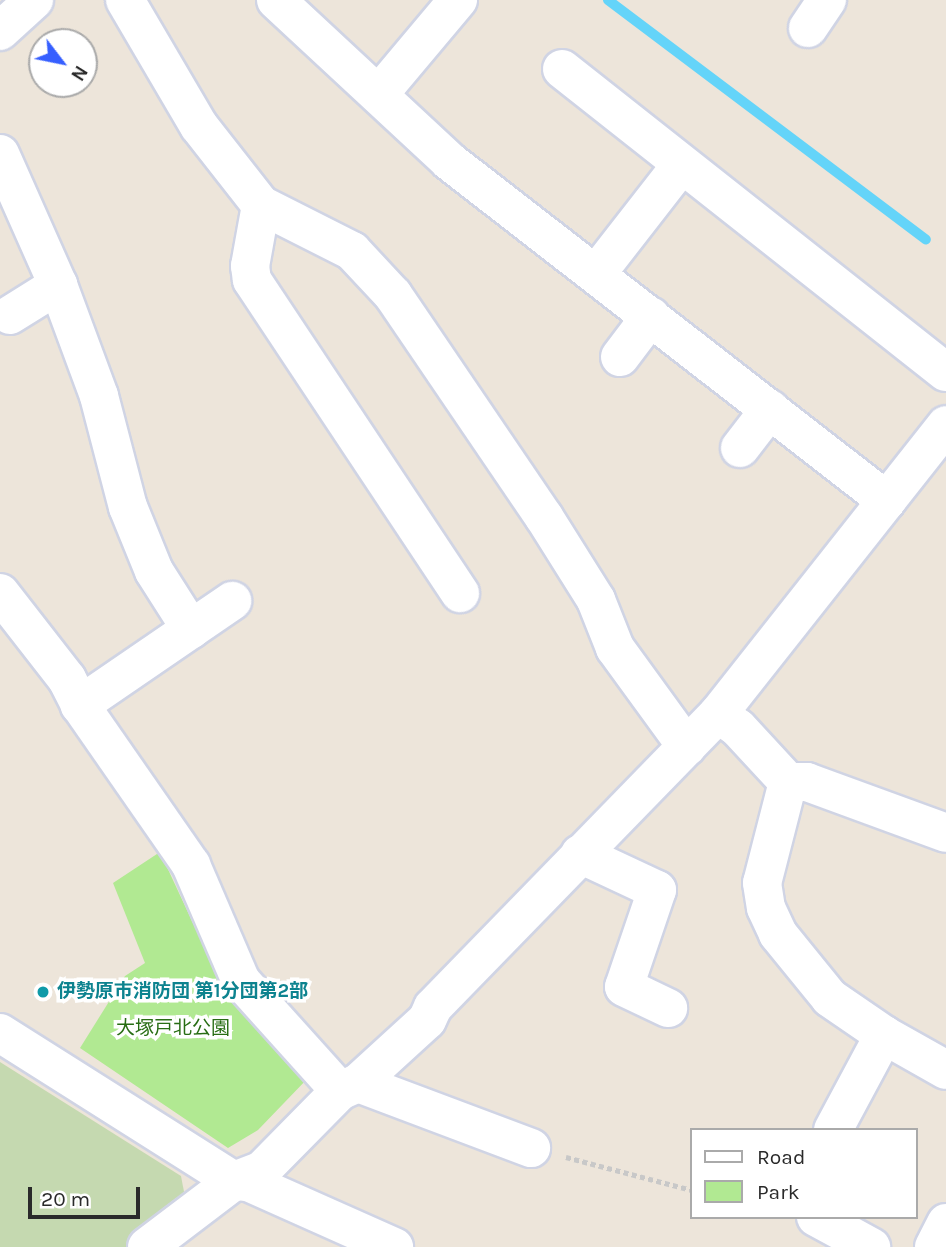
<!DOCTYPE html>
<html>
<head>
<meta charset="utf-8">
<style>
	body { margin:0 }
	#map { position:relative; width:946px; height:1247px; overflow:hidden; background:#ede5da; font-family:Karla,"Noto Sans JP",sans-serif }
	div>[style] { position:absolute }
	.green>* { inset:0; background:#b1e992 }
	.cemetery>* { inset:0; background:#c5d9b0 }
	.stream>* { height:10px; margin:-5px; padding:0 5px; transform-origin:5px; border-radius:5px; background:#64d4f9 }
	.path>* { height:4.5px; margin-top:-2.25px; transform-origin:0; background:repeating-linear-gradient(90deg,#c8c8c8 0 5px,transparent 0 8.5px) }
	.roads { filter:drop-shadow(2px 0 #d0d4e4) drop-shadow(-2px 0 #d0d4e4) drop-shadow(0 2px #d0d4e4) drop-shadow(0 -2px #d0d4e4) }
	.minor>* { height:38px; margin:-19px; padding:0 19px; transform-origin:19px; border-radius:19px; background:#fff }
	.dots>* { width:19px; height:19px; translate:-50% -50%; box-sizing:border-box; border:4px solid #fff; border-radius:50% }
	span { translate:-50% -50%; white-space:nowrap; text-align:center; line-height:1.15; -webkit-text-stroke:7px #fff; paint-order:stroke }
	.culture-label { font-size:19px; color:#0d838f; font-weight:700 }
	.left { translate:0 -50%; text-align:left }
	.park-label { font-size:19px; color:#286d14 }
	.legend { position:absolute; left:690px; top:1128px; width:228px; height:91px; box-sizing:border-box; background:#fff; border:2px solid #aaa; margin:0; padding:9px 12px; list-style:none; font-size:21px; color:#2a2a2a }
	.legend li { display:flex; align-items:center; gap:14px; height:35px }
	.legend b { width:35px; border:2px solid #aaa }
	.north { position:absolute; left:28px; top:28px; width:70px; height:70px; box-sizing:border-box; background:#fff; border:2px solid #aaa; border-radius:50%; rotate:122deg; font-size:19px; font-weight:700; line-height:28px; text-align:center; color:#2a2a2a }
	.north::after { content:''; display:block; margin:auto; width:24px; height:32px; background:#365fff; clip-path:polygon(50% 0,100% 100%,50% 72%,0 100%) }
	.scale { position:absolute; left:28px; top:1187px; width:112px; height:32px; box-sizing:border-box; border:4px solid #2a2a2a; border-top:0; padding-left:9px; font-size:21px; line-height:24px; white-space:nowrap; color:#2a2a2a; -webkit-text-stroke:5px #fff; paint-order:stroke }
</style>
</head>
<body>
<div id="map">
	<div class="green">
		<i style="clip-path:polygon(160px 852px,217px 975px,309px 1077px,258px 1130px,228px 1148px,80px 1048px,125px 976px,145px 963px,113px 883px)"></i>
	</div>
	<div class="cemetery">
		<i style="clip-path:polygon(0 1062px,181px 1176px,185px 1197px,179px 1207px,127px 1247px,0 1247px)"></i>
	</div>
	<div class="stream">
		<i style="left:608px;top:0;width:398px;rotate:37deg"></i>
	</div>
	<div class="path">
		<i style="left:566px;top:1157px;width:130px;rotate:14.7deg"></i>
	</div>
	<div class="roads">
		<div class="minor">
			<i style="left:125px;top:0;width:146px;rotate:59.6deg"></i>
			<i style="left:199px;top:126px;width:100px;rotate:51.9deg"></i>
			<i style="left:261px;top:205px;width:102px;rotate:26.8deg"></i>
			<i style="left:352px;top:251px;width:60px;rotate:47deg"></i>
			<i style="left:393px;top:295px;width:268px;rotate:55.8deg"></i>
			<i style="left:544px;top:517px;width:98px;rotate:57.9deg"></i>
			<i style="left:596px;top:600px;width:52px;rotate:68.4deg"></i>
			<i style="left:615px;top:648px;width:122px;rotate:54deg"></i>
			<i style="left:276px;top:0;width:236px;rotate:42.9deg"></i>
			<i style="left:449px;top:161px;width:554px;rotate:37.82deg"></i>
			<i style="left:808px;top:28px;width:34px;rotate:-56deg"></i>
			<i style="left:0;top:31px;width:46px;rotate:-42.4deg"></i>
			<i style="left:562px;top:69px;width:489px;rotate:38.3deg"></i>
			<i style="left:379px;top:94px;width:123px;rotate:-50deg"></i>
			<i style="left:0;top:154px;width:143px;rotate:66.1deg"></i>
			<i style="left:58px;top:285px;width:118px;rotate:69.7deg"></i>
			<i style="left:99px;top:396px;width:115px;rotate:75.4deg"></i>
			<i style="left:128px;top:507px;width:69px;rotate:67.9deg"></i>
			<i style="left:154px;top:571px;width:69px;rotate:57.5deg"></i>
			<i style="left:191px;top:629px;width:135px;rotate:145.6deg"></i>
			<i style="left:261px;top:205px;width:62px;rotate:100.2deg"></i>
			<i style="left:250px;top:266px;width:14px;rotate:82deg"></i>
			<i style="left:252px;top:280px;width:376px;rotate:56.4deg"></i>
			<i style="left:597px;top:273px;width:137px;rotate:-52.1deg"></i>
			<i style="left:10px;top:315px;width:57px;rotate:-32deg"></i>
			<i style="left:620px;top:357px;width:51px;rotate:-52.9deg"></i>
			<i style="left:740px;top:448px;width:49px;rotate:-52.4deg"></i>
			<i style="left:0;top:593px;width:109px;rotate:52.1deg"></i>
			<i style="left:67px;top:679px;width:29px;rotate:63deg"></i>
			<i style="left:80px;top:705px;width:195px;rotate:55.2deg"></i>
			<i style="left:191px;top:865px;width:126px;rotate:66.7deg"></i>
			<i style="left:241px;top:981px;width:148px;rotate:48deg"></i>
			<i style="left:191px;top:629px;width:50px;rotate:-34.3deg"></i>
			<i style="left:718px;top:714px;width:24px;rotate:35deg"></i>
			<i style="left:738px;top:728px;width:74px;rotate:47.2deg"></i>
			<i style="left:788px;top:782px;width:19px"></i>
			<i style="left:807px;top:782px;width:148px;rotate:20.1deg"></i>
			<i style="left:788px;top:782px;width:104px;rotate:104.4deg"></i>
			<i style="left:762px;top:883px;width:25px;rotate:81deg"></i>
			<i style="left:766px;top:908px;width:29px;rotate:65deg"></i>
			<i style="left:778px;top:934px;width:82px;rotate:50.9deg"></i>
			<i style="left:830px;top:998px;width:65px;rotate:34.4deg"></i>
			<i style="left:884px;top:1035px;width:71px;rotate:29.4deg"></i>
			<i style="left:580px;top:854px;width:85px;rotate:25.1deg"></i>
			<i style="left:657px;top:890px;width:102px;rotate:108.8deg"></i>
			<i style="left:624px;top:987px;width:49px;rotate:25.5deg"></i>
			<i style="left:0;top:1033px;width:277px;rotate:32.3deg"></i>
			<i style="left:234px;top:1181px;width:14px;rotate:4deg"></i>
			<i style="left:248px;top:1182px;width:160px;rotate:24deg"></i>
			<i style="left:358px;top:1083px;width:185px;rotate:20.6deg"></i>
			<i style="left:833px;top:1130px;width:108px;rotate:-61.8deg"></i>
			<i style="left:816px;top:1217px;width:63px;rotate:28.6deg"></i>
			<i style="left:147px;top:1247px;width:109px;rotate:-37.2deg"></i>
			<i style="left:234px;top:1181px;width:30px;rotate:-21deg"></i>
			<i style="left:262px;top:1170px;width:111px;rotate:-45.4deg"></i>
			<i style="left:340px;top:1091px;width:20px;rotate:-24deg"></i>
			<i style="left:358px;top:1083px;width:93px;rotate:-42.4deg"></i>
			<i style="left:427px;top:1020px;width:14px;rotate:-65deg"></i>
			<i style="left:433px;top:1007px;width:409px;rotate:-45.8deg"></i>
			<i style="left:718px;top:714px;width:368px;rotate:-51.7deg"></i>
			<i style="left:934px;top:1247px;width:27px;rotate:-63deg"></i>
		</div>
	</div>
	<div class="dots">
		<i style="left:43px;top:992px;background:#0f9aa8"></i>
	</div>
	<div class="culture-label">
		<span class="left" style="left:57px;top:992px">伊勢原市消防団 第1分団第2部</span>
	</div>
	<div class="park-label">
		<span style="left:173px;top:1029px">大塚戸北公園</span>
	</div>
	<ul class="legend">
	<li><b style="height:9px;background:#fff"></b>Road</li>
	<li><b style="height:19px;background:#b1e992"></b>Park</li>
	</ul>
	<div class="north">N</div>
	<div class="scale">20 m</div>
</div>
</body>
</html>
